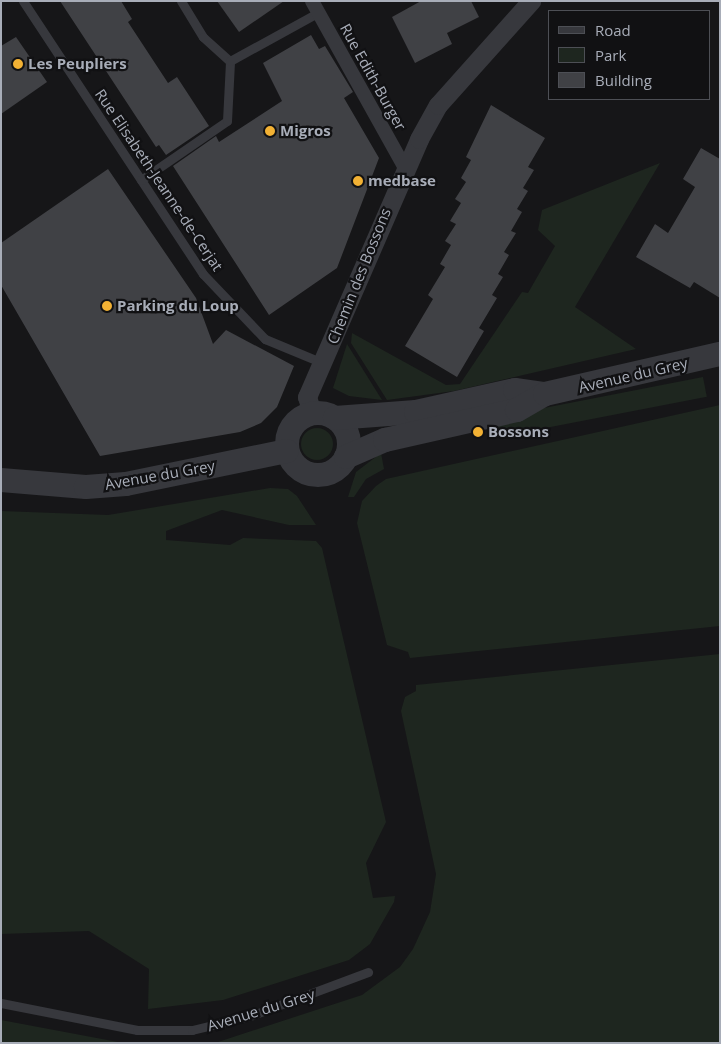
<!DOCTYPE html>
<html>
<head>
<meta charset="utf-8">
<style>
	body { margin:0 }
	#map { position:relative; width:721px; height:1044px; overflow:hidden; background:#161618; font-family:"Open Sans",sans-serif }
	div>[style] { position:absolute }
	.green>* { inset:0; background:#1e261f; transform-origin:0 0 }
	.round { border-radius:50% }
	.building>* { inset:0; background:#404145 }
	.service>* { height:9px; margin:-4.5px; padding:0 4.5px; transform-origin:4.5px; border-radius:4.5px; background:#37383d }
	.pedestrian>* { height:14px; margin:-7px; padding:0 7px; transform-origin:7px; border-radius:7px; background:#37383d }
	.minor>* { height:19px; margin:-9.5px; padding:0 9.5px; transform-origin:9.5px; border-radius:9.5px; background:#37383d }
	.tertiary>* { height:24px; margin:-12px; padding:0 12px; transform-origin:12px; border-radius:12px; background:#37383d }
	.tertiary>.ring { margin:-12px; padding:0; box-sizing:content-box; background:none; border:24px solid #37383d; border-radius:50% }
	.dots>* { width:14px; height:14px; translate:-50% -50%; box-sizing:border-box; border:2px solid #111113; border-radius:50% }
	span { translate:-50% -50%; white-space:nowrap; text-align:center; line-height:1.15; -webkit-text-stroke:4.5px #111113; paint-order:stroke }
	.poi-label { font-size:15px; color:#a8adb8; font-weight:700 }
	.left { translate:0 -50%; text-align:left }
	.street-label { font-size:15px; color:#a8adb8 }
	.frame { position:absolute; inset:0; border:2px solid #a8adb8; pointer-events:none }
	.legend { position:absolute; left:548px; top:10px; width:162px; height:90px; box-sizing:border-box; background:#111113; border:1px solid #4d4f55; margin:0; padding:6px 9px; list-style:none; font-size:15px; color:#a8adb8 }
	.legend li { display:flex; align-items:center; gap:10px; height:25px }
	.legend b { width:25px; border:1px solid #4d4f55 }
</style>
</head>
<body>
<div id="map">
	<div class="green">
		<i style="clip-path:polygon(660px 163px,575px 307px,636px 349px,454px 391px,387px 400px,351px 343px,352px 333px,446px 385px,460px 384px,522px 292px,528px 293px,555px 246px,538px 230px,542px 210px)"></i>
		<i style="clip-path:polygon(347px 344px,382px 400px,349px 396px,333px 388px)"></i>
		<i style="left:703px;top:377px;width:20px;height:212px;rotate:79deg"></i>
		<i style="clip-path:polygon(720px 405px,720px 626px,410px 658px,408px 652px,387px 645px,357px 523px,362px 501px,376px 486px,386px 479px)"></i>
		<i class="round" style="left:301px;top:428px;width:32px;height:32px"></i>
		<i style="clip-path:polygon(381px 453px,384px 469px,366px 479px,354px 497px,348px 497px,356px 472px)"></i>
		<i style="clip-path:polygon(270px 488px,288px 489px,297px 496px,316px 525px,289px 525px,222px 510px,166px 531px,166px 540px,230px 545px,243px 538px,316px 541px,322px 548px,386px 822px,366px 863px,373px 898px,395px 896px,394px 902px,370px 944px,349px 960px,223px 1000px,148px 1009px,149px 969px,89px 931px,1px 934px,1px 511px,108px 515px)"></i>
		<i style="clip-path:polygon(720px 654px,720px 1043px,215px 1043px,362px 995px,400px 967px,413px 949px,430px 912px,436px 874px,401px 711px,405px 697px,416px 691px,416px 685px)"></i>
		<i style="clip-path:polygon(1px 1020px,118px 1042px,124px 1043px,1px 1043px)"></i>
	</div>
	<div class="building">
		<i style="clip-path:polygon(60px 1px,121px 1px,132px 19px,128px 22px,168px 83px,177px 77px,209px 126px,166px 155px,159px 145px,156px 147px)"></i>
		<i style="clip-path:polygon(217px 1px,284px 1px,239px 32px)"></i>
		<i style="clip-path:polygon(421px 1px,471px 1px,479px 17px,447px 33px,452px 44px,415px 63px,392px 17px)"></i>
		<i style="clip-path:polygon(311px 35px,319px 49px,325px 46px,353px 92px,344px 98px,379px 158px,337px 268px,269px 315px,173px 166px,216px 136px,219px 142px,282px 101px,263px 63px)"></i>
		<i style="clip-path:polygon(16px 37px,47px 82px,1px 114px,1px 46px)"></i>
		<i style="clip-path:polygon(491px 105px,545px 138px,528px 167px,534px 170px,523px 188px,528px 191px,517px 209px,522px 212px,511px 231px,516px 233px,504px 252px,509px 255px,498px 274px,503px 277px,492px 295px,497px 298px,479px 328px,484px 331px,457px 377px,405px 346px,433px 299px,428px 295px,445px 267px,440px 264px,451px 245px,445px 241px,456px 224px,450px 221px,461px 203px,455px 199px,466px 182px,461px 178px,471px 160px,466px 157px)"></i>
		<i style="clip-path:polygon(701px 148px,720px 159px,720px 298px,694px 282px,690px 288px,636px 257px,655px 224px,668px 233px,695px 187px,683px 179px)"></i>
		<i style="clip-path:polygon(108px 169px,196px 298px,213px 344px,226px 330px,294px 366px,277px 407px,261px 423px,240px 432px,100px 456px,1px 285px,1px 243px)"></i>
	</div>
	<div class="service">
		<i style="left:23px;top:1px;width:327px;rotate:56.6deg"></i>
		<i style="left:203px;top:274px;width:90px;rotate:46.4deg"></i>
		<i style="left:265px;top:339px;width:63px;rotate:22.5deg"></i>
		<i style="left:181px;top:1px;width:42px;rotate:58.6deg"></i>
		<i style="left:203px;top:37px;width:36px;rotate:42deg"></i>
		<i style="left:141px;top:180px;width:104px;rotate:-34.5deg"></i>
		<i style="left:227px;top:121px;width:60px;rotate:-87.1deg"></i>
		<i style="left:230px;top:61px;width:102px;rotate:-28.8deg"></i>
		<i style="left:1px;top:1003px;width:139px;rotate:11.2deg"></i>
		<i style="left:137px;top:1030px;width:55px"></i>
		<i style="left:192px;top:1030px;width:60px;rotate:-13.6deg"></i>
		<i style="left:250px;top:1016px;width:126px;rotate:-20.4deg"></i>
	</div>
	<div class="pedestrian">
		<i style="left:312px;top:1px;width:191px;rotate:60.9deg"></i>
	</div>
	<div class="minor">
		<i style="left:312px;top:413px;width:17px;rotate:-107deg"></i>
		<i style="left:307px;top:397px;width:281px;rotate:-66.5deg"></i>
		<i style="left:419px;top:139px;width:39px;rotate:-61deg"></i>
		<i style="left:438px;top:105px;width:140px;rotate:-48.2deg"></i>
	</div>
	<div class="tertiary">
		<i class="ring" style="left:287px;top:413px;width:38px;height:38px"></i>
		<i style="left:335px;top:418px;width:81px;rotate:-4.2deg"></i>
		<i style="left:416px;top:412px;width:101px;rotate:-12.5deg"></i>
		<i style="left:515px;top:390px;width:30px;rotate:8deg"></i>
		<i style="left:346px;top:457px;width:43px;rotate:-23.6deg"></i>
		<i style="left:385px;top:440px;width:135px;rotate:-12.8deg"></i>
		<i style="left:517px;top:410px;width:32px;rotate:-30deg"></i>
		<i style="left:545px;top:394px;width:180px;rotate:-12.9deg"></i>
		<i style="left:1px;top:480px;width:85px;rotate:4.7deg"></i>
		<i style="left:86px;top:487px;width:40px;rotate:-4.3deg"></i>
		<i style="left:126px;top:484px;width:164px;rotate:-11.6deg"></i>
	</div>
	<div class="dots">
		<i style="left:18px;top:64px;background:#f2b134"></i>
		<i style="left:270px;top:131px;background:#f2b134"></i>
		<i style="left:358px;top:181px;background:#f2b134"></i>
		<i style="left:107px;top:306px;background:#f2b134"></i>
		<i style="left:478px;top:432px;background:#f2b134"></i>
	</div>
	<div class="poi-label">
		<span class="left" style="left:28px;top:64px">Les Peupliers</span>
		<span class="left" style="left:280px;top:131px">Migros</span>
		<span class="left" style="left:368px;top:181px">medbase</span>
		<span class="left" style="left:117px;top:306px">Parking du Loup</span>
		<span class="left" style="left:488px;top:432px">Bossons</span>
	</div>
	<div class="street-label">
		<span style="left:373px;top:77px;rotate:61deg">Rue Edith-Burger</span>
		<span style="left:159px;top:180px;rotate:56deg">Rue Elisabeth-Jeanne-de-Cerjat</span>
		<span style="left:359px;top:276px;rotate:-68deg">Chemin des Bossons</span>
		<span style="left:633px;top:375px;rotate:-13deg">Avenue du Grey</span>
		<span style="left:160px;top:475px;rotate:-10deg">Avenue du Grey</span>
		<span style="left:261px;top:1010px;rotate:-17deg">Avenue du Grey</span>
	</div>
	<div class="frame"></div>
	<ul class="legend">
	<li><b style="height:6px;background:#37383d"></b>Road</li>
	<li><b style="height:14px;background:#1e261f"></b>Park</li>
	<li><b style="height:14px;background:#404145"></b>Building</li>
	</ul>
</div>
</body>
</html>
